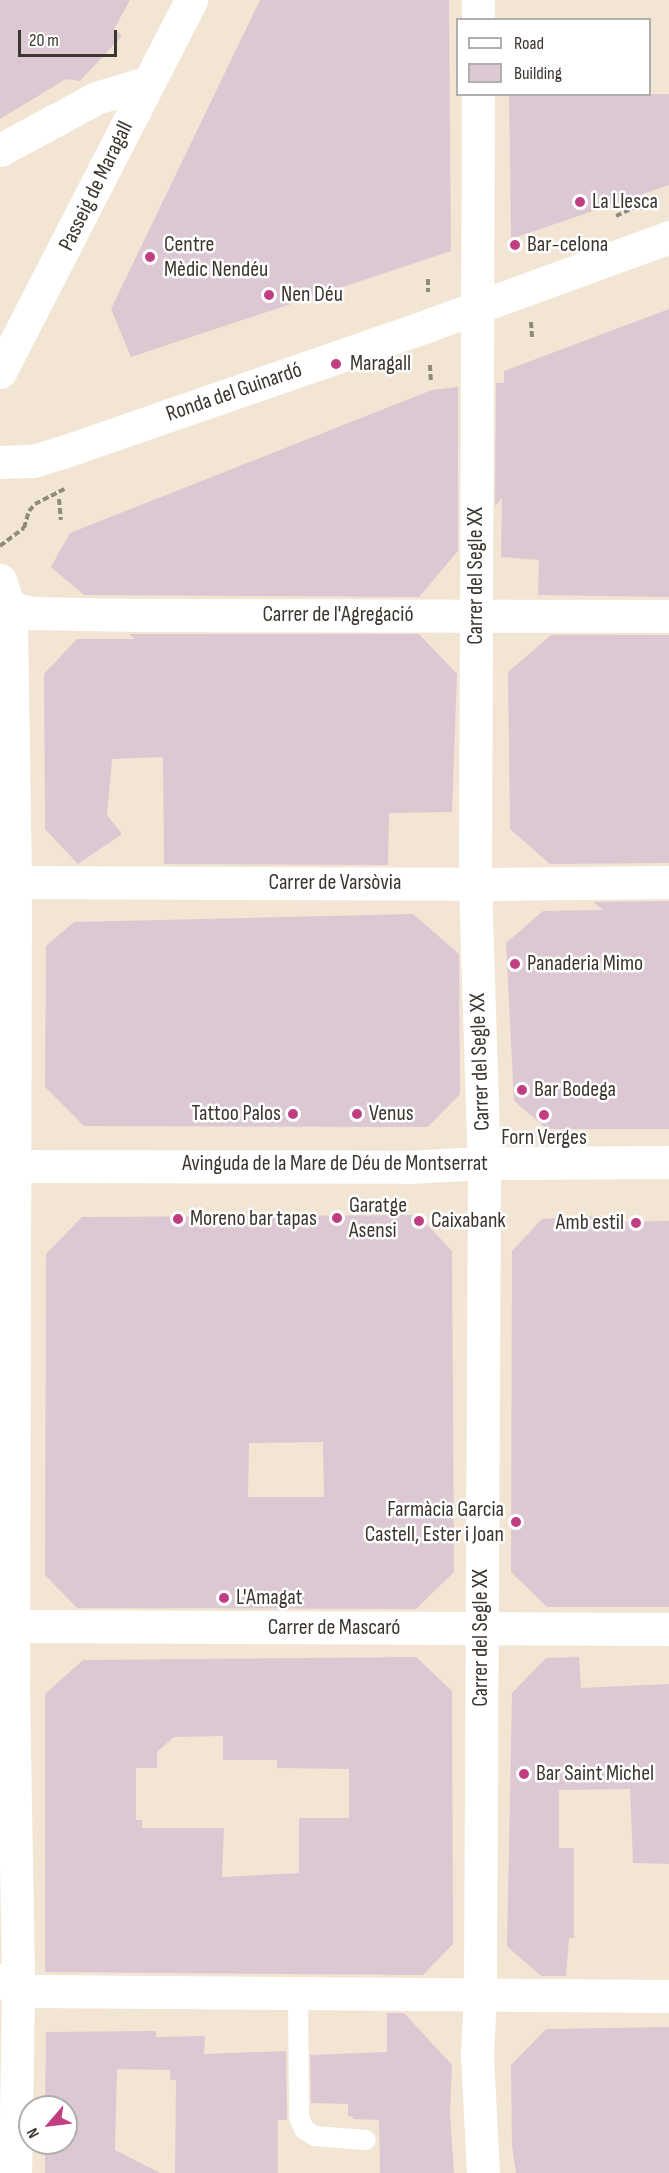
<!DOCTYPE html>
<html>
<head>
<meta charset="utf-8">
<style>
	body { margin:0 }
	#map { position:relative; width:669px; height:2173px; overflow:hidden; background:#f2e5d3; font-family:"Sofia Sans Condensed",sans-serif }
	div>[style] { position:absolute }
	.building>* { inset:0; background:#dcc8d3 }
	.path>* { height:4px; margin-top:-2px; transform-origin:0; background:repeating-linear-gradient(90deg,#91897c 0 6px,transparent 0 9px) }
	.service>* { height:20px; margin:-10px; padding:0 10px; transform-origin:10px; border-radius:10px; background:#fff }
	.minor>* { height:33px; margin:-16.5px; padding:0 16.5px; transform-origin:16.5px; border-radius:16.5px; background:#fff }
	.tertiary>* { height:33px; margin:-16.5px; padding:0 16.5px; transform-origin:16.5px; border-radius:16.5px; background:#fff }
	.secondary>* { height:33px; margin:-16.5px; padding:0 16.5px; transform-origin:16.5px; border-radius:16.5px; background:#fff }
	.primary>* { height:33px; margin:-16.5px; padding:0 16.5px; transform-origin:16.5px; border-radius:16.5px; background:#fff }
	.dots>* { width:16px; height:16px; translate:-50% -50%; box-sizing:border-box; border:3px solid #fff; border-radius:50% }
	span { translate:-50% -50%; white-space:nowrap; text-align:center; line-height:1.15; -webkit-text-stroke:5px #fff; paint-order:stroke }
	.street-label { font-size:22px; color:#3b362f }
	.poi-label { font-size:22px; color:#3b362f }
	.left { translate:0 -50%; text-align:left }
	.right { translate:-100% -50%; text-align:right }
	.legend { position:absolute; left:456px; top:18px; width:195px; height:78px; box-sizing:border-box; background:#fff; border:2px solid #b1afac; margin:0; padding:8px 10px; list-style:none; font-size:18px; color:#3b362f }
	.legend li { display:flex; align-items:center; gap:12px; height:30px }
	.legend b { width:30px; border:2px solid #b1afac }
	.north { position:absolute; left:18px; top:2095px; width:60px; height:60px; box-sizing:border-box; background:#fff; border:2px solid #b1afac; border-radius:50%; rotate:242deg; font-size:16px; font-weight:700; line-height:24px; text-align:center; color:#3b362f }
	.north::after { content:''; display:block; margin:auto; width:21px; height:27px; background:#c23e82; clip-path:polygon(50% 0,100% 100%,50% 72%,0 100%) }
	.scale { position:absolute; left:18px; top:30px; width:99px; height:27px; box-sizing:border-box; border:3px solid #3b362f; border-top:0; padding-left:8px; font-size:18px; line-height:21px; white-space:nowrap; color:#3b362f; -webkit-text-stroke:4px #fff; paint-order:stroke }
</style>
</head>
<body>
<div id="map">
	<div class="building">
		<i style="clip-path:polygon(0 0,130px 0,114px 29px,122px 36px,80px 81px,66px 79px,0 119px)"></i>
		<i style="clip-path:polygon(260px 0,449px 0,451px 251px,131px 357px,111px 309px)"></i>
		<i style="clip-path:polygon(509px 94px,669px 94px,669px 185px,511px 239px)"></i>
		<i style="clip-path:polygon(669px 309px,669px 597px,538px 595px,539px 560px,501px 557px,502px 498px,495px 506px,496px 383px,504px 383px,504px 371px)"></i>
		<i style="clip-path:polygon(458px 387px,458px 551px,419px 597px,84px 595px,51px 567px,70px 533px,432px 390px)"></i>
		<i style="clip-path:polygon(129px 634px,419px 634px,457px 674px,452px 812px,389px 813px,388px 865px,164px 864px,163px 757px,112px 759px,107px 815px,122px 834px,78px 864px,45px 829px,44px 674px,77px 639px,135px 639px)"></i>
		<i style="clip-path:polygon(551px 635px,669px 635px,669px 863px,550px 864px,510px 829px,508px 672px)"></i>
		<i style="clip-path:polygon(669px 901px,669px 1129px,547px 1129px,514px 1101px,506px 943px,543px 911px,603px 910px,593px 902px)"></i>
		<i style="clip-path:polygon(413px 914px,459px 954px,460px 1094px,428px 1127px,84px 1126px,45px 1087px,46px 946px,74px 922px)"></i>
		<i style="clip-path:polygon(evenodd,418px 1215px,452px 1251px,454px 1572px,416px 1609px,77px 1608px,45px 1575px,46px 1254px,82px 1217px,418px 1215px,323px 1442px,324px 1497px,248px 1497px,249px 1443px,323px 1442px)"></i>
		<i style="clip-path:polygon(603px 1216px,603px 1222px,669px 1221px,669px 1607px,547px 1607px,511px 1572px,512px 1251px,542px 1219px)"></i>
		<i style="clip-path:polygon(evenodd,416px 1657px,452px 1691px,453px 1944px,423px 1975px,45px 1972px,45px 1694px,83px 1660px,416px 1657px,223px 1736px,223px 1760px,277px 1760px,277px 1768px,349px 1769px,349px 1818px,299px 1818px,299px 1873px,222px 1877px,224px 1828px,142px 1828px,142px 1820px,136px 1820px,136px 1768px,157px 1768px,157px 1752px,174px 1737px,223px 1736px)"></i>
		<i style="clip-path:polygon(579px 1657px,581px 1688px,669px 1684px,669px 1864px,633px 1863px,630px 1789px,559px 1790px,559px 1848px,574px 1848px,574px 1938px,569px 1938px,566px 1976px,541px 1976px,507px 1946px,512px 1693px,546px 1658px)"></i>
		<i style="clip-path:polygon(387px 2013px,404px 2013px,452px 2065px,450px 2113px,454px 2173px,380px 2173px,379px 2120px,353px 2119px,353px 2117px,348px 2116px,348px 2104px,311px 2103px,310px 2055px,387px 2052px)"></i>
		<i style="clip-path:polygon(669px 2027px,669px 2173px,516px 2173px,512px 2146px,511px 2065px,546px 2029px)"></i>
		<i style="clip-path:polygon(156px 2031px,156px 2037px,205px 2036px,204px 2054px,286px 2051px,287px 2120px,278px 2120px,278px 2173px,175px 2173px,176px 2080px,170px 2080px,170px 2070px,117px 2069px,115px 2150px,160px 2173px,45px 2173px,45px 2143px,66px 2143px,66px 2107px,45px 2107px,46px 2032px)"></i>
	</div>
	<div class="path">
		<i style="left:616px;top:216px;width:23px;rotate:-25deg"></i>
		<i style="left:637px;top:206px;width:9px;rotate:21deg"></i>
		<i style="left:428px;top:279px;width:13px;rotate:90deg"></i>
		<i style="left:531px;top:322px;width:16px;rotate:86deg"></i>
		<i style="left:430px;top:365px;width:17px;rotate:87deg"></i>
		<i style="left:59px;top:499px;width:21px;rotate:85deg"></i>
		<i style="left:0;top:546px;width:30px;rotate:-37deg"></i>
		<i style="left:24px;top:528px;width:18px;rotate:-74deg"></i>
		<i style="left:29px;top:511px;width:9px;rotate:-49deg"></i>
		<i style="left:35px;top:504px;width:33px;rotate:-27deg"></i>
	</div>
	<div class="service">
		<i style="left:298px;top:1993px;width:124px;rotate:89.5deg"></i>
		<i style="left:299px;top:2117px;width:13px;rotate:67deg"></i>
		<i style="left:304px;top:2129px;width:12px;rotate:35deg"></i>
		<i style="left:314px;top:2136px;width:52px;rotate:4.4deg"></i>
	</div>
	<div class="minor">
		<i style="left:478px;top:0;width:20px;rotate:90deg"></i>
		<i style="left:478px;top:94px;width:790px;rotate:90.22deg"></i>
		<i style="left:475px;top:884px;width:279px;rotate:88.2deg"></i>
		<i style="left:484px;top:1163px;width:832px;rotate:90.28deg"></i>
		<i style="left:480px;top:1995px;width:60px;rotate:92.9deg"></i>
		<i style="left:477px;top:2055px;width:118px;rotate:87.1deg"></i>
		<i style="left:0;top:150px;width:109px;rotate:-28.4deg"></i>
		<i style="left:96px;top:98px;width:52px;rotate:-16.7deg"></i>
		<i style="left:0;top:580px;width:28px;rotate:72deg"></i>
		<i style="left:9px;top:607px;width:18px;rotate:84deg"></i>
		<i style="left:11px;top:625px;width:257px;rotate:89.1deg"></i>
		<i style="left:15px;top:882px;width:808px;rotate:90.14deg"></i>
		<i style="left:13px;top:1690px;width:300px;rotate:89deg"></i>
		<i style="left:18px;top:1990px;width:183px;rotate:90.9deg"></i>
		<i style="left:9px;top:607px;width:24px;rotate:15deg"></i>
		<i style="left:32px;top:613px;width:106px;rotate:1.1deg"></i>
		<i style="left:138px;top:615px;width:531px;rotate:0.11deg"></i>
		<i style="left:0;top:882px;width:475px;rotate:0.2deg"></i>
		<i style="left:475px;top:884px;width:194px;rotate:-0.6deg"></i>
		<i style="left:0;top:1629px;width:14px;rotate:-12deg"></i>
		<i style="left:14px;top:1626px;width:655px;rotate:0.26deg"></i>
		<i style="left:0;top:1980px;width:21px;rotate:29deg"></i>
		<i style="left:18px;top:1990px;width:15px;rotate:4deg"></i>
		<i style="left:33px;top:1991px;width:636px;rotate:0.45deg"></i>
	</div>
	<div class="tertiary">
		<i style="left:0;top:1166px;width:407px;rotate:0.1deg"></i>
		<i style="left:407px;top:1167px;width:77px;rotate:-3deg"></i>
		<i style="left:484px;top:1163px;width:185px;rotate:-0.3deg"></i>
	</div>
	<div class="secondary">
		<i style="left:0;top:372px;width:418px;rotate:-62.8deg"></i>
	</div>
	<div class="primary">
		<i style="left:0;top:462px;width:33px;rotate:-2deg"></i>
		<i style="left:33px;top:461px;width:28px;rotate:-17deg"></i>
		<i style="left:60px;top:453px;width:391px;rotate:-19.1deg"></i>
		<i style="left:429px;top:325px;width:256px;rotate:-20.1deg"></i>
	</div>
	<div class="dots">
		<i style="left:580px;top:202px;background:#c23e82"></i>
		<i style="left:515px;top:245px;background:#c23e82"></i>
		<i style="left:150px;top:257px;background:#c23e82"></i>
		<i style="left:269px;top:295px;background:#c23e82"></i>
		<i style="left:336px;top:364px;background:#c23e82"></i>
		<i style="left:515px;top:964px;background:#c23e82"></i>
		<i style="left:522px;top:1090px;background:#c23e82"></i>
		<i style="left:293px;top:1114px;background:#c23e82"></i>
		<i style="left:357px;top:1114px;background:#c23e82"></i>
		<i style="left:544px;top:1115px;background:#c23e82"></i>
		<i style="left:337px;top:1218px;background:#c23e82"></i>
		<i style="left:178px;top:1219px;background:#c23e82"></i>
		<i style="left:419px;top:1221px;background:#c23e82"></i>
		<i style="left:636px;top:1223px;background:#c23e82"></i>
		<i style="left:516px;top:1522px;background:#c23e82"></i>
		<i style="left:224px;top:1598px;background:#c23e82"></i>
		<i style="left:524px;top:1774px;background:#c23e82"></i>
	</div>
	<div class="street-label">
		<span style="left:96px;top:186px;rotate:-64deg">Passeig de Maragall</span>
		<span style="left:234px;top:392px;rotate:-19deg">Ronda del Guinardó</span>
		<span style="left:476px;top:576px;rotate:-90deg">Carrer del Segle XX</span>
		<span style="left:338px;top:615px">Carrer de l'Agregació</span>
		<span style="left:335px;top:883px">Carrer de Varsòvia</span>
		<span style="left:480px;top:1062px;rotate:-92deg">Carrer del Segle XX</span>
		<span style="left:335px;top:1164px">Avinguda de la Mare de Déu de Montserrat</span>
		<span style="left:334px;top:1628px">Carrer de Mascaró</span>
		<span style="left:481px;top:1638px;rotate:-90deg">Carrer del Segle XX</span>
	</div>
	<div class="poi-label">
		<span class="left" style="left:592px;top:202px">La Llesca</span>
		<span class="left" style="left:164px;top:257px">Centre<br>Mèdic Nendéu</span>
		<span class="left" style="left:527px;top:245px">Bar-celona</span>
		<span class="left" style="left:281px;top:295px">Nen Déu</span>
		<span class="left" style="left:350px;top:364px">Maragall</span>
		<span class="left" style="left:527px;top:964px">Panaderia Mimo</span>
		<span class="left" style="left:534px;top:1090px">Bar Bodega</span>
		<span class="right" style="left:281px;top:1114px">Tattoo Palos</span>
		<span class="left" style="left:369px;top:1114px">Venus</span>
		<span style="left:544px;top:1138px">Forn Verges</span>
		<span class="left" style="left:349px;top:1218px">Garatge<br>Asensi</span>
		<span class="left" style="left:190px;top:1219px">Moreno bar tapas</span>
		<span class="left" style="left:431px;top:1221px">Caixabank</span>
		<span class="right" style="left:624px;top:1223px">Amb estil</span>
		<span class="right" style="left:504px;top:1522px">Farmàcia Garcia<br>Castell, Ester i Joan</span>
		<span class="left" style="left:236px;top:1598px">L'Amagat</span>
		<span class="left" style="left:536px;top:1774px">Bar Saint Michel</span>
	</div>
	<ul class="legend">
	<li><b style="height:8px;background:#fff"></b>Road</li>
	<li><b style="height:16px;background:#dcc8d3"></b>Building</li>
	</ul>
	<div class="north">N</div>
	<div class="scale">20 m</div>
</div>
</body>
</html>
